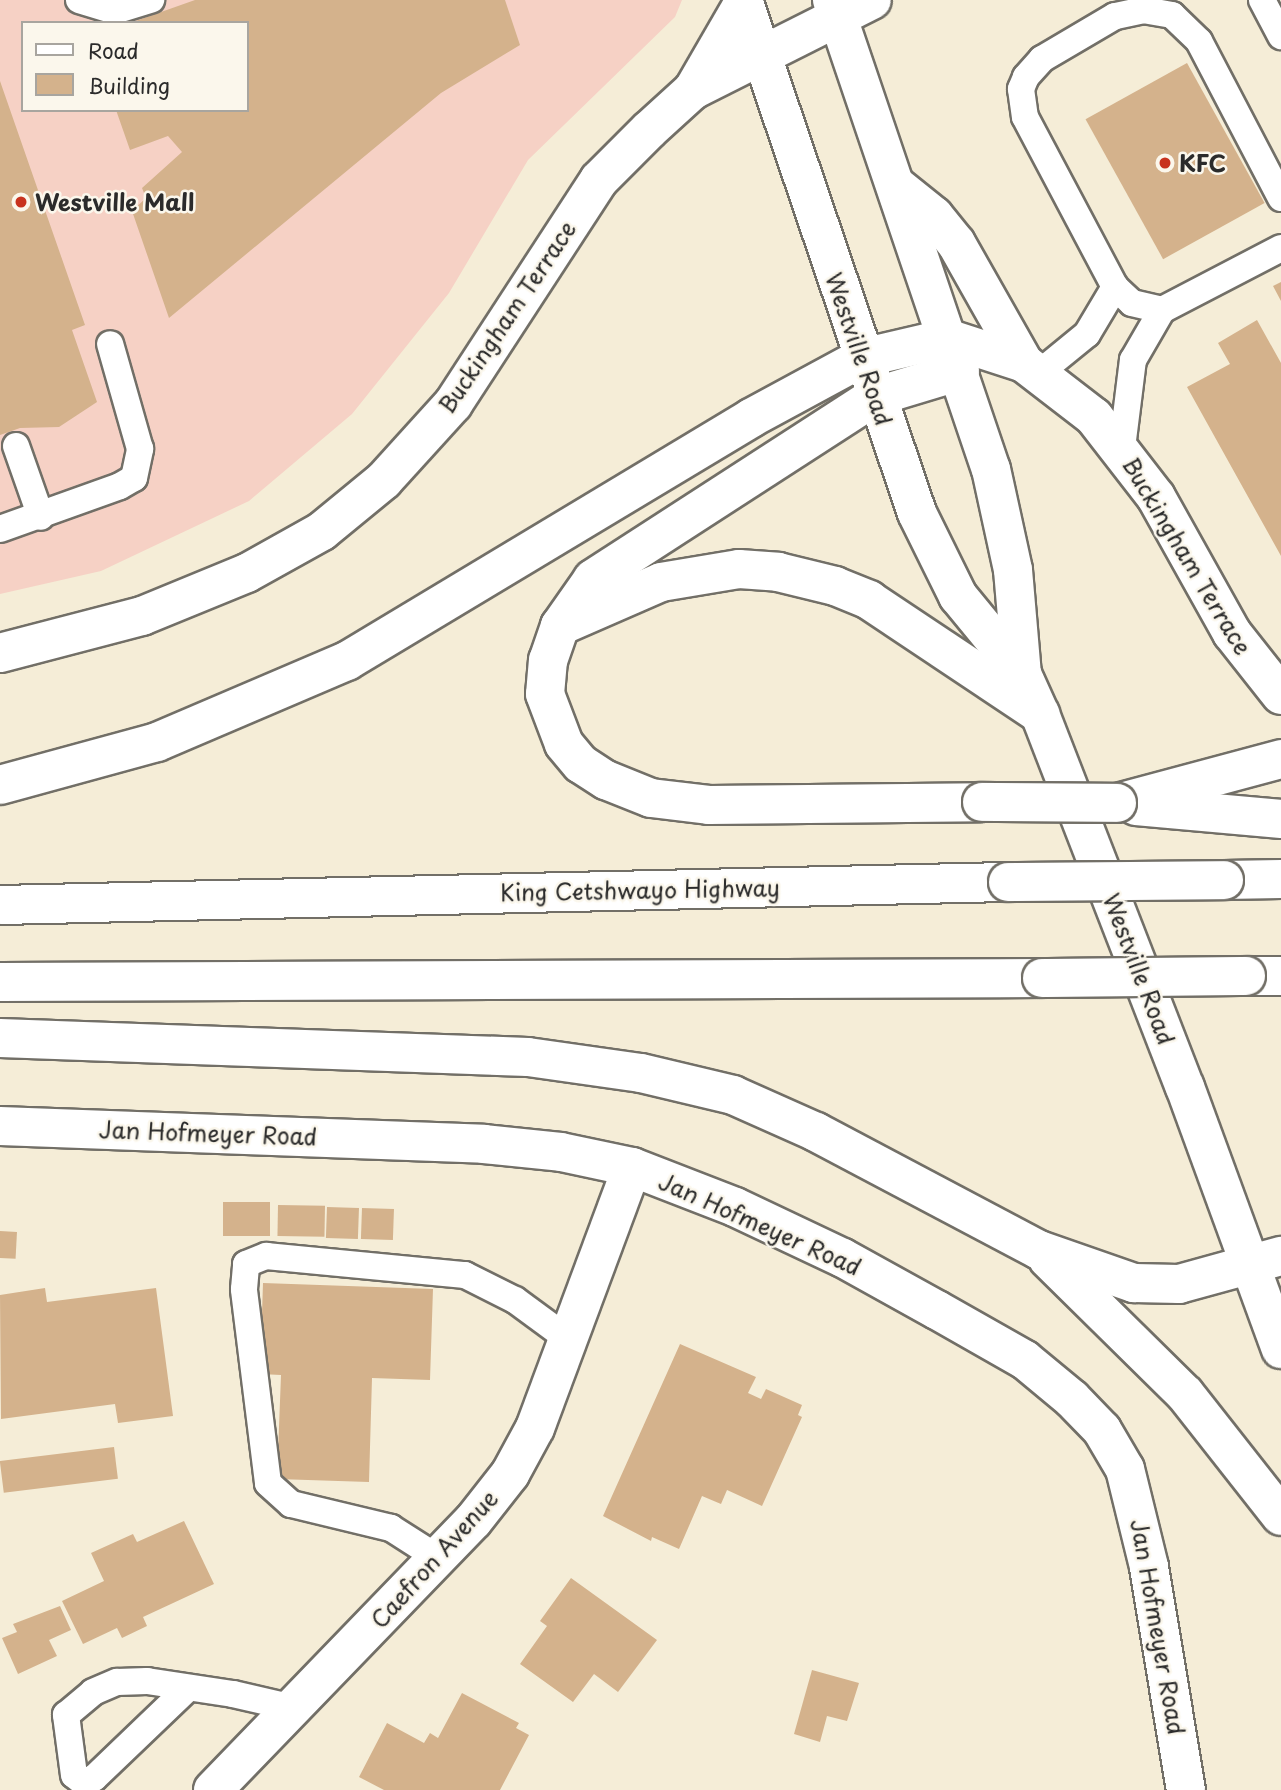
<!DOCTYPE html>
<html>
<head>
<meta charset="utf-8">
<style>
	body { margin:0 }
	#map { position:relative; width:1281px; height:1790px; overflow:hidden; background:#f5edd7; font-family:"Playpen Sans",sans-serif }
	div>[style] { position:absolute }
	.built>* { inset:0; background:#f6d1c5 }
	.building>* { inset:0; background:#d4b28c; transform-origin:0 0 }
	.roads { filter:drop-shadow(2px 0 #726f67) drop-shadow(-2px 0 #726f67) drop-shadow(0 2px #726f67) drop-shadow(0 -2px #726f67) }
	.lane>* { height:26px; margin:-13px; padding:0 13px; transform-origin:13px; border-radius:13px; background:#fff }
	.street>* { height:38px; margin:-19px; padding:0 19px; transform-origin:19px; border-radius:19px; background:#fff }
	.secondary>* { height:38px; margin:-19px; padding:0 19px; transform-origin:19px; border-radius:19px; background:#fff }
	.highway>* { height:38px; margin:-19px; padding:0 19px; transform-origin:19px; border-radius:19px; background:#fff }
	.bridges { filter:drop-shadow(2px 0 #726f67) drop-shadow(-2px 0 #726f67) drop-shadow(0 2px #726f67) drop-shadow(0 -2px #726f67) }
	.highway-bridge>* { height:38px; margin:-19px; padding:0 19px; transform-origin:19px; border-radius:19px; background:#fff }
	.dots>* { width:19px; height:19px; translate:-50% -50%; box-sizing:border-box; border:4px solid #fbf7ec; border-radius:50% }
	span { translate:-50% -50%; white-space:nowrap; text-align:center; line-height:1.15; -webkit-text-stroke:5px #fbf7ec; paint-order:stroke }
	.poi-label { font-size:23px; color:#2b2b2b; font-weight:700 }
	.left { translate:0 -50%; text-align:left }
	.street-label { font-size:23px; color:#2b2b2b }
	.legend { position:absolute; left:21px; top:21px; width:228px; height:91px; box-sizing:border-box; background:#fbf7ec; border:2px solid #a8a59f; margin:0; padding:9px 12px; list-style:none; font-size:21px; color:#2b2b2b }
	.legend li { display:flex; align-items:center; gap:14px; height:35px }
	.legend b { width:35px; border:2px solid #a8a59f }
</style>
</head>
<body>
<div id="map">
	<div class="built">
		<i style="clip-path:polygon(evenodd,0 0,682px 0,675px 17px,528px 160px,449px 293px,352px 414px,249px 501px,101px 571px,0 594px,0 0,23px 23px,247px 23px,247px 110px,23px 110px,23px 23px)"></i>
	</div>
	<div class="building">
		<i style="clip-path:polygon(195px 0,505px 0,520px 45px,441px 93px,169px 318px,132px 211px,146px 198px,142px 188px,182px 152px,168px 136px,130px 150px,116px 110px,247px 110px,247px 23px,130px 23px)"></i>
		<i style="left:1187px;top:63px;width:160px;height:116px;rotate:61deg"></i>
		<i style="clip-path:polygon(0 81px,85px 325px,72px 330px,97px 402px,59px 427px,20px 428px,0 435px)"></i>
		<i style="clip-path:polygon(1281px 282px,1281px 301px,1273px 286px)"></i>
		<i style="clip-path:polygon(1257px 320px,1281px 363px,1281px 556px,1187px 387px,1230px 364px,1218px 343px)"></i>
		<i style="left:223px;top:1202px;width:47px;height:34px"></i>
		<i style="left:278px;top:1205px;width:47px;height:31px;rotate:1deg"></i>
		<i style="left:327px;top:1207px;width:32px;height:31px;rotate:2deg"></i>
		<i style="left:362px;top:1208px;width:32px;height:31px;rotate:2deg"></i>
		<i style="left:0;top:1231px;width:17px;height:27px;rotate:3deg"></i>
		<i style="clip-path:polygon(263px 1283px,433px 1289px,430px 1380px,372px 1378px,369px 1482px,277px 1479px,281px 1375px,260px 1374px)"></i>
		<i style="clip-path:polygon(45px 1288px,47px 1302px,156px 1288px,173px 1416px,118px 1423px,115px 1404px,1px 1419px,0 1295px)"></i>
		<i style="clip-path:polygon(680px 1344px,756px 1377px,748px 1393px,761px 1399px,766px 1389px,802px 1405px,798px 1415px,802px 1417px,762px 1506px,727px 1490px,721px 1504px,702px 1496px,679px 1549px,652px 1537px,651px 1541px,603px 1516px)"></i>
		<i style="left:114px;top:1447px;width:32px;height:115px;rotate:83deg"></i>
		<i style="clip-path:polygon(184px 1521px,214px 1584px,143px 1617px,147px 1626px,122px 1638px,117px 1628px,83px 1644px,62px 1601px,104px 1581px,91px 1553px,133px 1534px,137px 1542px)"></i>
		<i style="clip-path:polygon(571px 1578px,657px 1640px,618px 1692px,594px 1674px,573px 1702px,520px 1664px,547px 1626px,540px 1621px)"></i>
		<i style="clip-path:polygon(60px 1606px,71px 1630px,49px 1640px,57px 1656px,18px 1674px,2px 1638px,17px 1632px,13px 1624px)"></i>
		<i style="clip-path:polygon(812px 1670px,859px 1683px,847px 1721px,827px 1716px,820px 1742px,794px 1734px)"></i>
		<i style="clip-path:polygon(462px 1693px,519px 1723px,516px 1728px,529px 1735px,500px 1790px,384px 1790px,359px 1777px,387px 1723px,424px 1743px,430px 1733px,438px 1738px)"></i>
	</div>
	<div class="roads">
		<div class="lane">
			<i style="left:79px;top:0;width:37px;rotate:17deg"></i>
			<i style="left:114px;top:11px;width:39px;rotate:-17deg"></i>
			<i style="left:1262px;top:0;width:41px;rotate:62.2deg"></i>
			<i style="left:1281px;top:198px;width:177px;rotate:-117.6deg"></i>
			<i style="left:1199px;top:41px;width:37px;rotate:-136deg"></i>
			<i style="left:1172px;top:15px;width:28px;rotate:-170deg"></i>
			<i style="left:1144px;top:10px;width:30px;rotate:168deg"></i>
			<i style="left:1115px;top:16px;width:85px;rotate:149.5deg"></i>
			<i style="left:1042px;top:59px;width:24px;rotate:132deg"></i>
			<i style="left:1026px;top:77px;width:13px;rotate:113deg"></i>
			<i style="left:1021px;top:89px;width:28px;rotate:82deg"></i>
			<i style="left:1025px;top:117px;width:192px;rotate:62.1deg"></i>
			<i style="left:1115px;top:287px;width:23px;rotate:43deg"></i>
			<i style="left:1132px;top:303px;width:31px;rotate:13deg"></i>
			<i style="left:1162px;top:310px;width:134px;rotate:-27.5deg"></i>
			<i style="left:1038px;top:374px;width:63px;rotate:-39.2deg"></i>
			<i style="left:1087px;top:334px;width:55px;rotate:-59.2deg"></i>
			<i style="left:16px;top:446px;width:75px;rotate:70.6deg"></i>
			<i style="left:1122px;top:448px;width:89px;rotate:-82.9deg"></i>
			<i style="left:1133px;top:360px;width:58px;rotate:-59.9deg"></i>
			<i style="left:0;top:529px;width:127px;rotate:-19.7deg"></i>
			<i style="left:120px;top:486px;width:16px;rotate:-30deg"></i>
			<i style="left:134px;top:478px;width:30px;rotate:-78deg"></i>
			<i style="left:140px;top:449px;width:109px;rotate:-105.9deg"></i>
			<i style="left:438px;top:1558px;width:56px;rotate:-147.4deg"></i>
			<i style="left:391px;top:1528px;width:103px;rotate:-166.5deg"></i>
			<i style="left:291px;top:1504px;width:31px;rotate:-138deg"></i>
			<i style="left:268px;top:1483px;width:195px;rotate:-97.1deg"></i>
			<i style="left:244px;top:1289px;width:25px;rotate:-85deg"></i>
			<i style="left:246px;top:1264px;width:22px;rotate:-22deg"></i>
			<i style="left:266px;top:1256px;width:200px;rotate:5.5deg"></i>
			<i style="left:465px;top:1275px;width:56px;rotate:26.6deg"></i>
			<i style="left:515px;top:1300px;width:66px;rotate:36.3deg"></i>
			<i style="left:188px;top:1688px;width:130px;rotate:136.2deg"></i>
			<i style="left:94px;top:1778px;width:12px;rotate:160deg"></i>
			<i style="left:83px;top:1782px;width:11px;rotate:-142deg"></i>
			<i style="left:74px;top:1775px;width:61px;rotate:-97.6deg"></i>
			<i style="left:66px;top:1715px;width:35px;rotate:-40deg"></i>
			<i style="left:93px;top:1692px;width:26px;rotate:-23deg"></i>
			<i style="left:117px;top:1682px;width:30px;rotate:-2deg"></i>
			<i style="left:147px;top:1681px;width:87px;rotate:8.6deg"></i>
			<i style="left:233px;top:1694px;width:63px;rotate:12.9deg"></i>
		</div>
		<div class="street">
			<i style="left:947px;top:338px;width:81px;rotate:18deg"></i>
			<i style="left:1024px;top:363px;width:88px;rotate:37.6deg"></i>
			<i style="left:1094px;top:417px;width:101px;rotate:52.2deg"></i>
			<i style="left:1156px;top:497px;width:156px;rotate:60.8deg"></i>
			<i style="left:1232px;top:633px;width:79px;rotate:51.7deg"></i>
			<i style="left:213px;top:1790px;width:374px;rotate:-46deg"></i>
			<i style="left:473px;top:1521px;width:60px;rotate:-51.8deg"></i>
			<i style="left:510px;top:1474px;width:52px;rotate:-61.5deg"></i>
			<i style="left:535px;top:1428px;width:278px;rotate:-69.6deg"></i>
		</div>
		<div class="secondary">
			<i style="left:743px;top:0;width:542px;rotate:71.26deg"></i>
			<i style="left:917px;top:513px;width:93px;rotate:63.7deg"></i>
			<i style="left:958px;top:596px;width:101px;rotate:50.6deg"></i>
			<i style="left:1022px;top:674px;width:44px;rotate:65.8deg"></i>
			<i style="left:1040px;top:714px;width:400px;rotate:68.8deg"></i>
			<i style="left:1185px;top:1087px;width:279px;rotate:69.9deg"></i>
			<i style="left:832px;top:0;width:495px;rotate:71.3deg"></i>
			<i style="left:991px;top:469px;width:103px;rotate:77.7deg"></i>
			<i style="left:1013px;top:570px;width:104px;rotate:85.1deg"></i>
			<i style="left:693px;top:90px;width:102px;rotate:-59.9deg"></i>
			<i style="left:898px;top:187px;width:46px;rotate:38.9deg"></i>
			<i style="left:934px;top:216px;width:35px;rotate:51deg"></i>
			<i style="left:956px;top:243px;width:138px;rotate:60.5deg"></i>
			<i style="left:0;top:653px;width:147px;rotate:-14.6deg"></i>
			<i style="left:142px;top:616px;width:113px;rotate:-22.3deg"></i>
			<i style="left:247px;top:573px;width:86px;rotate:-29.2deg"></i>
			<i style="left:322px;top:531px;width:80px;rotate:-39.4deg"></i>
			<i style="left:384px;top:480px;width:103px;rotate:-47.8deg"></i>
			<i style="left:453px;top:404px;width:267px;rotate:-56.9deg"></i>
			<i style="left:599px;top:180px;width:71px;rotate:-45deg"></i>
			<i style="left:649px;top:130px;width:59px;rotate:-42.3deg"></i>
			<i style="left:693px;top:90px;width:200px;rotate:-26.7deg"></i>
			<i style="left:0;top:1126px;width:484px;rotate:2.1deg"></i>
			<i style="left:484px;top:1144px;width:77px;rotate:5.9deg"></i>
			<i style="left:561px;top:1152px;width:73px;rotate:11.9deg"></i>
			<i style="left:632px;top:1167px;width:110px;rotate:21.2deg"></i>
			<i style="left:735px;top:1207px;width:119px;rotate:25.3deg"></i>
			<i style="left:843px;top:1258px;width:107px;rotate:29deg"></i>
			<i style="left:937px;top:1310px;width:101px;rotate:29.6deg"></i>
			<i style="left:1025px;top:1360px;width:61px;rotate:39.7deg"></i>
			<i style="left:1072px;top:1399px;width:43px;rotate:45.9deg"></i>
			<i style="left:1102px;top:1430px;width:45px;rotate:59.5deg"></i>
			<i style="left:1125px;top:1469px;width:101px;rotate:76.2deg"></i>
			<i style="left:1149px;top:1567px;width:226px;rotate:80.6deg"></i>
		</div>
		<div class="highway">
			<i style="left:960px;top:371px;width:90px;rotate:163.2deg"></i>
			<i style="left:874px;top:397px;width:335px;rotate:147.1deg"></i>
			<i style="left:593px;top:579px;width:57px;rotate:125.1deg"></i>
			<i style="left:560px;top:626px;width:36px;rotate:109deg"></i>
			<i style="left:548px;top:660px;width:34px;rotate:95deg"></i>
			<i style="left:545px;top:694px;width:53px;rotate:69.2deg"></i>
			<i style="left:564px;top:744px;width:26px;rotate:50deg"></i>
			<i style="left:581px;top:764px;width:30px;rotate:33deg"></i>
			<i style="left:606px;top:780px;width:48px;rotate:21.8deg"></i>
			<i style="left:651px;top:798px;width:58px;rotate:6.9deg"></i>
			<i style="left:709px;top:805px;width:273px;rotate:-0.6deg"></i>
			<i style="left:560px;top:626px;width:110px;rotate:-23.5deg"></i>
			<i style="left:661px;top:582px;width:79px;rotate:-9.5deg"></i>
			<i style="left:739px;top:569px;width:39px;rotate:4deg"></i>
			<i style="left:778px;top:572px;width:59px;rotate:13.8deg"></i>
			<i style="left:835px;top:586px;width:37px;rotate:22deg"></i>
			<i style="left:869px;top:600px;width:206px;rotate:33.7deg"></i>
			<i style="left:0;top:785px;width:163px;rotate:-15.3deg"></i>
			<i style="left:157px;top:742px;width:207px;rotate:-23.1deg"></i>
			<i style="left:347px;top:661px;width:471px;rotate:-31deg"></i>
			<i style="left:751px;top:418px;width:126px;rotate:-28.4deg"></i>
			<i style="left:862px;top:358px;width:87px;rotate:-13.2deg"></i>
			<i style="left:1117px;top:803px;width:170px;rotate:-15deg"></i>
			<i style="left:1136px;top:806px;width:146px;rotate:5.1deg"></i>
			<i style="left:1224px;top:880px;width:57px;rotate:-1deg"></i>
			<i style="left:0;top:905px;width:1008px;rotate:-1.31deg"></i>
			<i style="left:1246px;top:976px;width:35px"></i>
			<i style="left:0;top:982px;width:1042px;rotate:-0.22deg"></i>
			<i style="left:0;top:1038px;width:528px;rotate:2.06deg"></i>
			<i style="left:528px;top:1057px;width:114px;rotate:8.1deg"></i>
			<i style="left:641px;top:1073px;width:95px;rotate:13.4deg"></i>
			<i style="left:733px;top:1095px;width:91px;rotate:24deg"></i>
			<i style="left:816px;top:1132px;width:252px;rotate:27.9deg"></i>
			<i style="left:1039px;top:1250px;width:101px;rotate:19.2deg"></i>
			<i style="left:1134px;top:1283px;width:45px;rotate:1.3deg"></i>
			<i style="left:1179px;top:1284px;width:106px;rotate:-15.4deg"></i>
			<i style="left:1048px;top:1259px;width:192px;rotate:44.6deg"></i>
			<i style="left:1185px;top:1394px;width:155px;rotate:51.8deg"></i>
		</div>
	</div>
	<div class="bridges">
		<div class="highway-bridge">
			<i style="left:982px;top:802px;width:135px;rotate:0.4deg"></i>
			<i style="left:1008px;top:882px;width:216px;rotate:-0.5deg"></i>
			<i style="left:1042px;top:978px;width:204px;rotate:-0.6deg"></i>
		</div>
	</div>
	<div class="dots">
		<i style="left:1165px;top:163px;background:#c8321e"></i>
		<i style="left:21px;top:202px;background:#c8321e"></i>
	</div>
	<div class="poi-label">
		<span class="left" style="left:1179px;top:163px">KFC</span>
		<span class="left" style="left:35px;top:202px">Westville Mall</span>
	</div>
	<div class="street-label">
		<span style="left:507px;top:317px;rotate:-56deg">Buckingham Terrace</span>
		<span style="left:859px;top:349px;rotate:71deg">Westville Road</span>
		<span style="left:1187px;top:556px;rotate:59deg">Buckingham Terrace</span>
		<span style="left:640px;top:890px;rotate:-1deg">King Cetshwayo Highway</span>
		<span style="left:1139px;top:969px;rotate:69deg">Westville Road</span>
		<span style="left:208px;top:1133px;rotate:2deg">Jan Hofmeyer Road</span>
		<span style="left:760px;top:1224px;rotate:24deg">Jan Hofmeyer Road</span>
		<span style="left:434px;top:1559px;rotate:-48deg">Caefron Avenue</span>
		<span style="left:1158px;top:1627px;rotate:80deg">Jan Hofmeyer Road</span>
	</div>
	<ul class="legend">
	<li><b style="height:9px;background:#fff"></b>Road</li>
	<li><b style="height:19px;background:#d4b28c"></b>Building</li>
	</ul>
</div>
</body>
</html>
